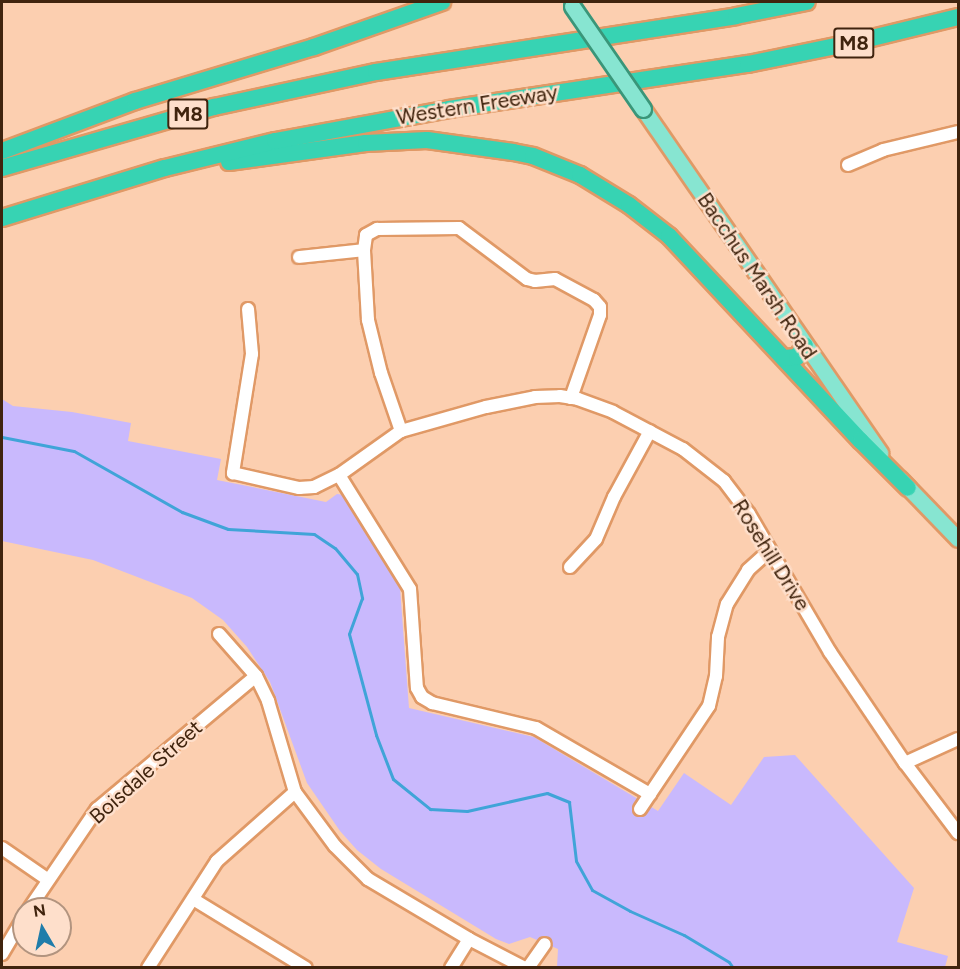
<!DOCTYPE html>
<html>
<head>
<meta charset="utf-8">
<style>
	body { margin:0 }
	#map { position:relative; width:960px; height:969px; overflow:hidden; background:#fccfb0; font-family:Figtree,sans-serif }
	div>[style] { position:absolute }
	.green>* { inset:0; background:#c9b9fd }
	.stream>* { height:3px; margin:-1.5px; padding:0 1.5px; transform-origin:1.5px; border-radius:1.5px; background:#40a4d8 }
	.roads { filter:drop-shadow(2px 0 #e09966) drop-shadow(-2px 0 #e09966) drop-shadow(0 2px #e09966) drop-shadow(0 -2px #e09966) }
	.minor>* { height:12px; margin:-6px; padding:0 6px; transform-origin:6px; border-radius:6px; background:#fff }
	.major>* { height:15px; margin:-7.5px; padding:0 7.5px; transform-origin:7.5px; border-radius:7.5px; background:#87e5d1 }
	.highway>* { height:16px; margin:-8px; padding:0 8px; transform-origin:8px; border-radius:8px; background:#37d3b3 }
	.bridges { filter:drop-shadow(2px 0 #3a9679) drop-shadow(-2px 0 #3a9679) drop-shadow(0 2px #3a9679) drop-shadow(0 -2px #3a9679) }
	.major-bridge>* { height:15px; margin:-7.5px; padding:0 7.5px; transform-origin:7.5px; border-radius:7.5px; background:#87e5d1 }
	span { translate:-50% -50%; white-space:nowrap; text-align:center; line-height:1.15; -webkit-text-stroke:5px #fedfcb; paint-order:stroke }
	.shield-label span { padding:2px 4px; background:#fedfcb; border:2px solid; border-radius:4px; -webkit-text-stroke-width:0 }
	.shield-label { font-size:20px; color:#40240e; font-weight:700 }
	.street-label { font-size:21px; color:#40240e }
	.frame { position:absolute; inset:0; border:3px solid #40240e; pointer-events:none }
	.north { position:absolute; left:12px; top:897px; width:60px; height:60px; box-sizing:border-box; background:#fedfcb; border:2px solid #b2947f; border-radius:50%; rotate:351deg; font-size:16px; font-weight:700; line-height:24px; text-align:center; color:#40240e }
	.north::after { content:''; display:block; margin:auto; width:21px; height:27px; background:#207daa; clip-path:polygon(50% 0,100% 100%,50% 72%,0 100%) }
</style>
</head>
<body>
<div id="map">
	<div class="green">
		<i style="clip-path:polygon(2px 399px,13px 406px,72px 412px,131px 423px,128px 441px,221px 459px,217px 480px,326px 502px,337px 494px,344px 495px,370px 531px,400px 588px,409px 708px,534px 737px,658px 811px,684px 773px,731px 805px,764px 757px,795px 755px,914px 888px,897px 942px,948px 956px,945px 967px,557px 967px,558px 949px,530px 937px,509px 944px,496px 939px,381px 869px,357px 850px,340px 831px,307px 783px,270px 682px,247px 647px,223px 620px,192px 598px,93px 560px,2px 541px)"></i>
	</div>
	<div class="stream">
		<i style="left:2px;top:437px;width:73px;rotate:11deg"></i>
		<i style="left:74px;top:451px;width:124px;rotate:29.5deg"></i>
		<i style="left:182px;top:512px;width:49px;rotate:20.3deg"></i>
		<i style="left:228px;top:529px;width:86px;rotate:3.3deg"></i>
		<i style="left:314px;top:534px;width:25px;rotate:34deg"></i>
		<i style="left:335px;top:548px;width:34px;rotate:50deg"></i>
		<i style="left:357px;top:574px;width:25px;rotate:78deg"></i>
		<i style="left:362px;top:598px;width:38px;rotate:110deg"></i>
		<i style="left:349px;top:634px;width:105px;rotate:75deg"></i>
		<i style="left:376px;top:735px;width:47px;rotate:68.9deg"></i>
		<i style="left:393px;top:779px;width:48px;rotate:39deg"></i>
		<i style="left:430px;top:809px;width:37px;rotate:3deg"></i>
		<i style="left:467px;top:811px;width:82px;rotate:-12.7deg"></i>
		<i style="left:547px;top:793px;width:24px;rotate:22deg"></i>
		<i style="left:569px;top:802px;width:59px;rotate:83.2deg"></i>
		<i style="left:576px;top:861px;width:33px;rotate:61deg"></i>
		<i style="left:592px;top:890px;width:43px;rotate:28.9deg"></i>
		<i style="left:630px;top:911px;width:59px;rotate:24deg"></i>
		<i style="left:684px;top:935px;width:52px;rotate:31deg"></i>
		<i style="left:729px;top:962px;width:7px;rotate:56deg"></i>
	</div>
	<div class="roads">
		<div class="minor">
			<i style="left:848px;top:165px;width:38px;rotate:-23deg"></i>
			<i style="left:883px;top:150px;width:77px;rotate:-13.5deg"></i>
			<i style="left:299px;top:257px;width:65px;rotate:-6.1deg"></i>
			<i style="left:248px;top:309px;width:45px;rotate:84.9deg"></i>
			<i style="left:252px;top:354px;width:121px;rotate:99.1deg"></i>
			<i style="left:233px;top:473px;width:68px;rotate:12.8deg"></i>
			<i style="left:299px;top:488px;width:15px;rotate:-4deg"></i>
			<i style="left:314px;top:487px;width:28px;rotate:-26deg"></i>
			<i style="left:339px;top:475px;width:76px;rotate:-35.4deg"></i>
			<i style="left:401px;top:431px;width:88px;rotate:-15.8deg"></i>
			<i style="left:486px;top:407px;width:50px;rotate:-11.5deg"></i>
			<i style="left:535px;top:397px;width:25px;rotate:-2deg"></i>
			<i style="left:560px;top:396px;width:18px;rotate:9deg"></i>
			<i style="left:578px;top:399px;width:37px;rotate:20deg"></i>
			<i style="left:613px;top:412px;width:79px;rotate:27.9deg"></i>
			<i style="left:683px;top:449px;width:52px;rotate:38deg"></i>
			<i style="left:724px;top:481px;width:41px;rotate:52.9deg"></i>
			<i style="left:749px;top:514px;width:160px;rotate:59.6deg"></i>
			<i style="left:830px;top:652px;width:134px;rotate:56deg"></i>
			<i style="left:905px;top:763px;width:88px;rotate:52.9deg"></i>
			<i style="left:401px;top:431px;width:61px;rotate:-109deg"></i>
			<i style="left:381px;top:373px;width:55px;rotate:-103.8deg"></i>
			<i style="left:368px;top:320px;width:70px;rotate:-93.3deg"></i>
			<i style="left:364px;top:250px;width:15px;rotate:-82deg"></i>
			<i style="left:366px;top:235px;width:13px;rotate:-29deg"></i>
			<i style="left:377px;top:229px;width:82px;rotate:-0.7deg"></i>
			<i style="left:459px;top:228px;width:85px;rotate:36.9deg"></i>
			<i style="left:527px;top:279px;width:8px;rotate:14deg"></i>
			<i style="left:535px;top:281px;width:20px;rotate:-6deg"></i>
			<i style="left:555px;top:279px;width:44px;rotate:28.3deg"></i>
			<i style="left:594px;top:300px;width:9px;rotate:49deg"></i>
			<i style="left:600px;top:307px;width:8px;rotate:90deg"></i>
			<i style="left:600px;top:315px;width:88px;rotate:109.3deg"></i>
			<i style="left:339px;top:475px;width:134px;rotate:58.1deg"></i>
			<i style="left:410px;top:589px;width:99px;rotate:86deg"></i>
			<i style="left:417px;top:688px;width:10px;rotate:61deg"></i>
			<i style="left:422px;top:697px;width:12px;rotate:31deg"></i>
			<i style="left:432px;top:703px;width:107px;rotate:13.5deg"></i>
			<i style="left:536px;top:728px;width:132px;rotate:30.1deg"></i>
			<i style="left:570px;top:567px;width:38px;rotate:-47deg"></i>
			<i style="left:596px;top:539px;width:46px;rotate:-66.8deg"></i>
			<i style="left:614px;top:497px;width:75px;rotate:-61.4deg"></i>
			<i style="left:219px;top:634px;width:56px;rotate:48.6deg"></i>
			<i style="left:256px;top:676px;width:28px;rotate:64deg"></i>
			<i style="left:268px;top:701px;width:95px;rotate:73.5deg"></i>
			<i style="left:295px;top:792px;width:67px;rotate:53.5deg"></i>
			<i style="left:335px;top:846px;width:47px;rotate:45deg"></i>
			<i style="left:368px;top:879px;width:117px;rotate:30.7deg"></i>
			<i style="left:905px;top:763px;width:58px;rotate:-24.4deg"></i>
			<i style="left:640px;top:809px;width:124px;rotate:-56.2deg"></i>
			<i style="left:709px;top:706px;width:31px;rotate:-77deg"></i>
			<i style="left:716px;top:676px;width:39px;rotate:-87deg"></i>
			<i style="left:718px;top:637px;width:34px;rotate:-75deg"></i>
			<i style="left:727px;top:604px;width:40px;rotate:-58deg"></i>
			<i style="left:748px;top:570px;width:28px;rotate:-42deg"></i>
			<i style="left:2px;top:848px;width:55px;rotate:34.6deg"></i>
			<i style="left:193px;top:899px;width:132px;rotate:31.4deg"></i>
			<i style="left:29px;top:909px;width:121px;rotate:-55.8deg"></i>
			<i style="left:97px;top:809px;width:207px;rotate:-39.9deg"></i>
			<i style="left:2px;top:954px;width:43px;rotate:-59.3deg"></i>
			<i style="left:148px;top:968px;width:127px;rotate:-57.2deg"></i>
			<i style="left:217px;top:861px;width:104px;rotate:-41.5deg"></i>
			<i style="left:451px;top:968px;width:34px;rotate:-58deg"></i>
			<i style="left:469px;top:939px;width:63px;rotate:27.4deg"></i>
			<i style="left:528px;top:968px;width:29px;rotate:-55deg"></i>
		</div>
		<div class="major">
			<i style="left:643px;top:109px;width:418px;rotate:55.4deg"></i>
			<i style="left:900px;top:479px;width:83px;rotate:46deg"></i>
		</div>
		<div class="highway">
			<i style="left:2px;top:151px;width:142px;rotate:-20.6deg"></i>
			<i style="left:135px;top:101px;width:187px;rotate:-16.8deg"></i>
			<i style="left:314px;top:47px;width:136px;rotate:-19.4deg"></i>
			<i style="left:229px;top:162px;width:138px;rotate:-7.9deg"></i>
			<i style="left:366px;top:143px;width:61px;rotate:-2.8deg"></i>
			<i style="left:427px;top:140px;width:87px;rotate:7.9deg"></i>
			<i style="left:513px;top:152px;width:20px;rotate:11deg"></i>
			<i style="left:533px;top:156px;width:51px;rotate:22deg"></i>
			<i style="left:580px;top:175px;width:57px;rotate:31.5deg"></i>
			<i style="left:629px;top:205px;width:51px;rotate:37.8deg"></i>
			<i style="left:669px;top:236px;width:281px;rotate:46.9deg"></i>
			<i style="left:861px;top:441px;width:66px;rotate:45deg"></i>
			<i style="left:2px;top:168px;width:221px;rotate:-16.1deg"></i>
			<i style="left:214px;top:107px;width:166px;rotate:-12.2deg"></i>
			<i style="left:376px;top:72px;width:364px;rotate:-8.8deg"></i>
			<i style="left:736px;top:16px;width:72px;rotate:-11.2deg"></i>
			<i style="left:2px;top:218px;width:170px;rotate:-17.1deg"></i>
			<i style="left:165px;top:168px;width:113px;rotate:-13.8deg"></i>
			<i style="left:275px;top:141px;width:177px;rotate:-10.4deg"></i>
			<i style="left:449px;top:109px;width:302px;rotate:-8.6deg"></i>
			<i style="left:748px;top:64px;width:114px;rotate:-11.6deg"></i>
			<i style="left:860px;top:41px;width:101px;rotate:-13.8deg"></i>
			<i style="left:784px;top:358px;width:13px;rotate:-4deg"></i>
			<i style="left:797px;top:357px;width:14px;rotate:-56deg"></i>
		</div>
	</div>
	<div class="bridges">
		<div class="major-bridge">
			<i style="left:572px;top:6px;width:125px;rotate:55.4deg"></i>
		</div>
	</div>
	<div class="shield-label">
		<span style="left:854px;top:43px">M8</span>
		<span style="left:188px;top:114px">M8</span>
	</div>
	<div class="street-label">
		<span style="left:477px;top:105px;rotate:-9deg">Western Freeway</span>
		<span style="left:757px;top:276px;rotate:56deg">Bacchus Marsh Road</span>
		<span style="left:771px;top:555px;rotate:58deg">Rosehill Drive</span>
		<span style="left:146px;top:772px;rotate:-42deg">Boisdale Street</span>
	</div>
	<div class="frame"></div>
	<div class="north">N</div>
</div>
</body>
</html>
